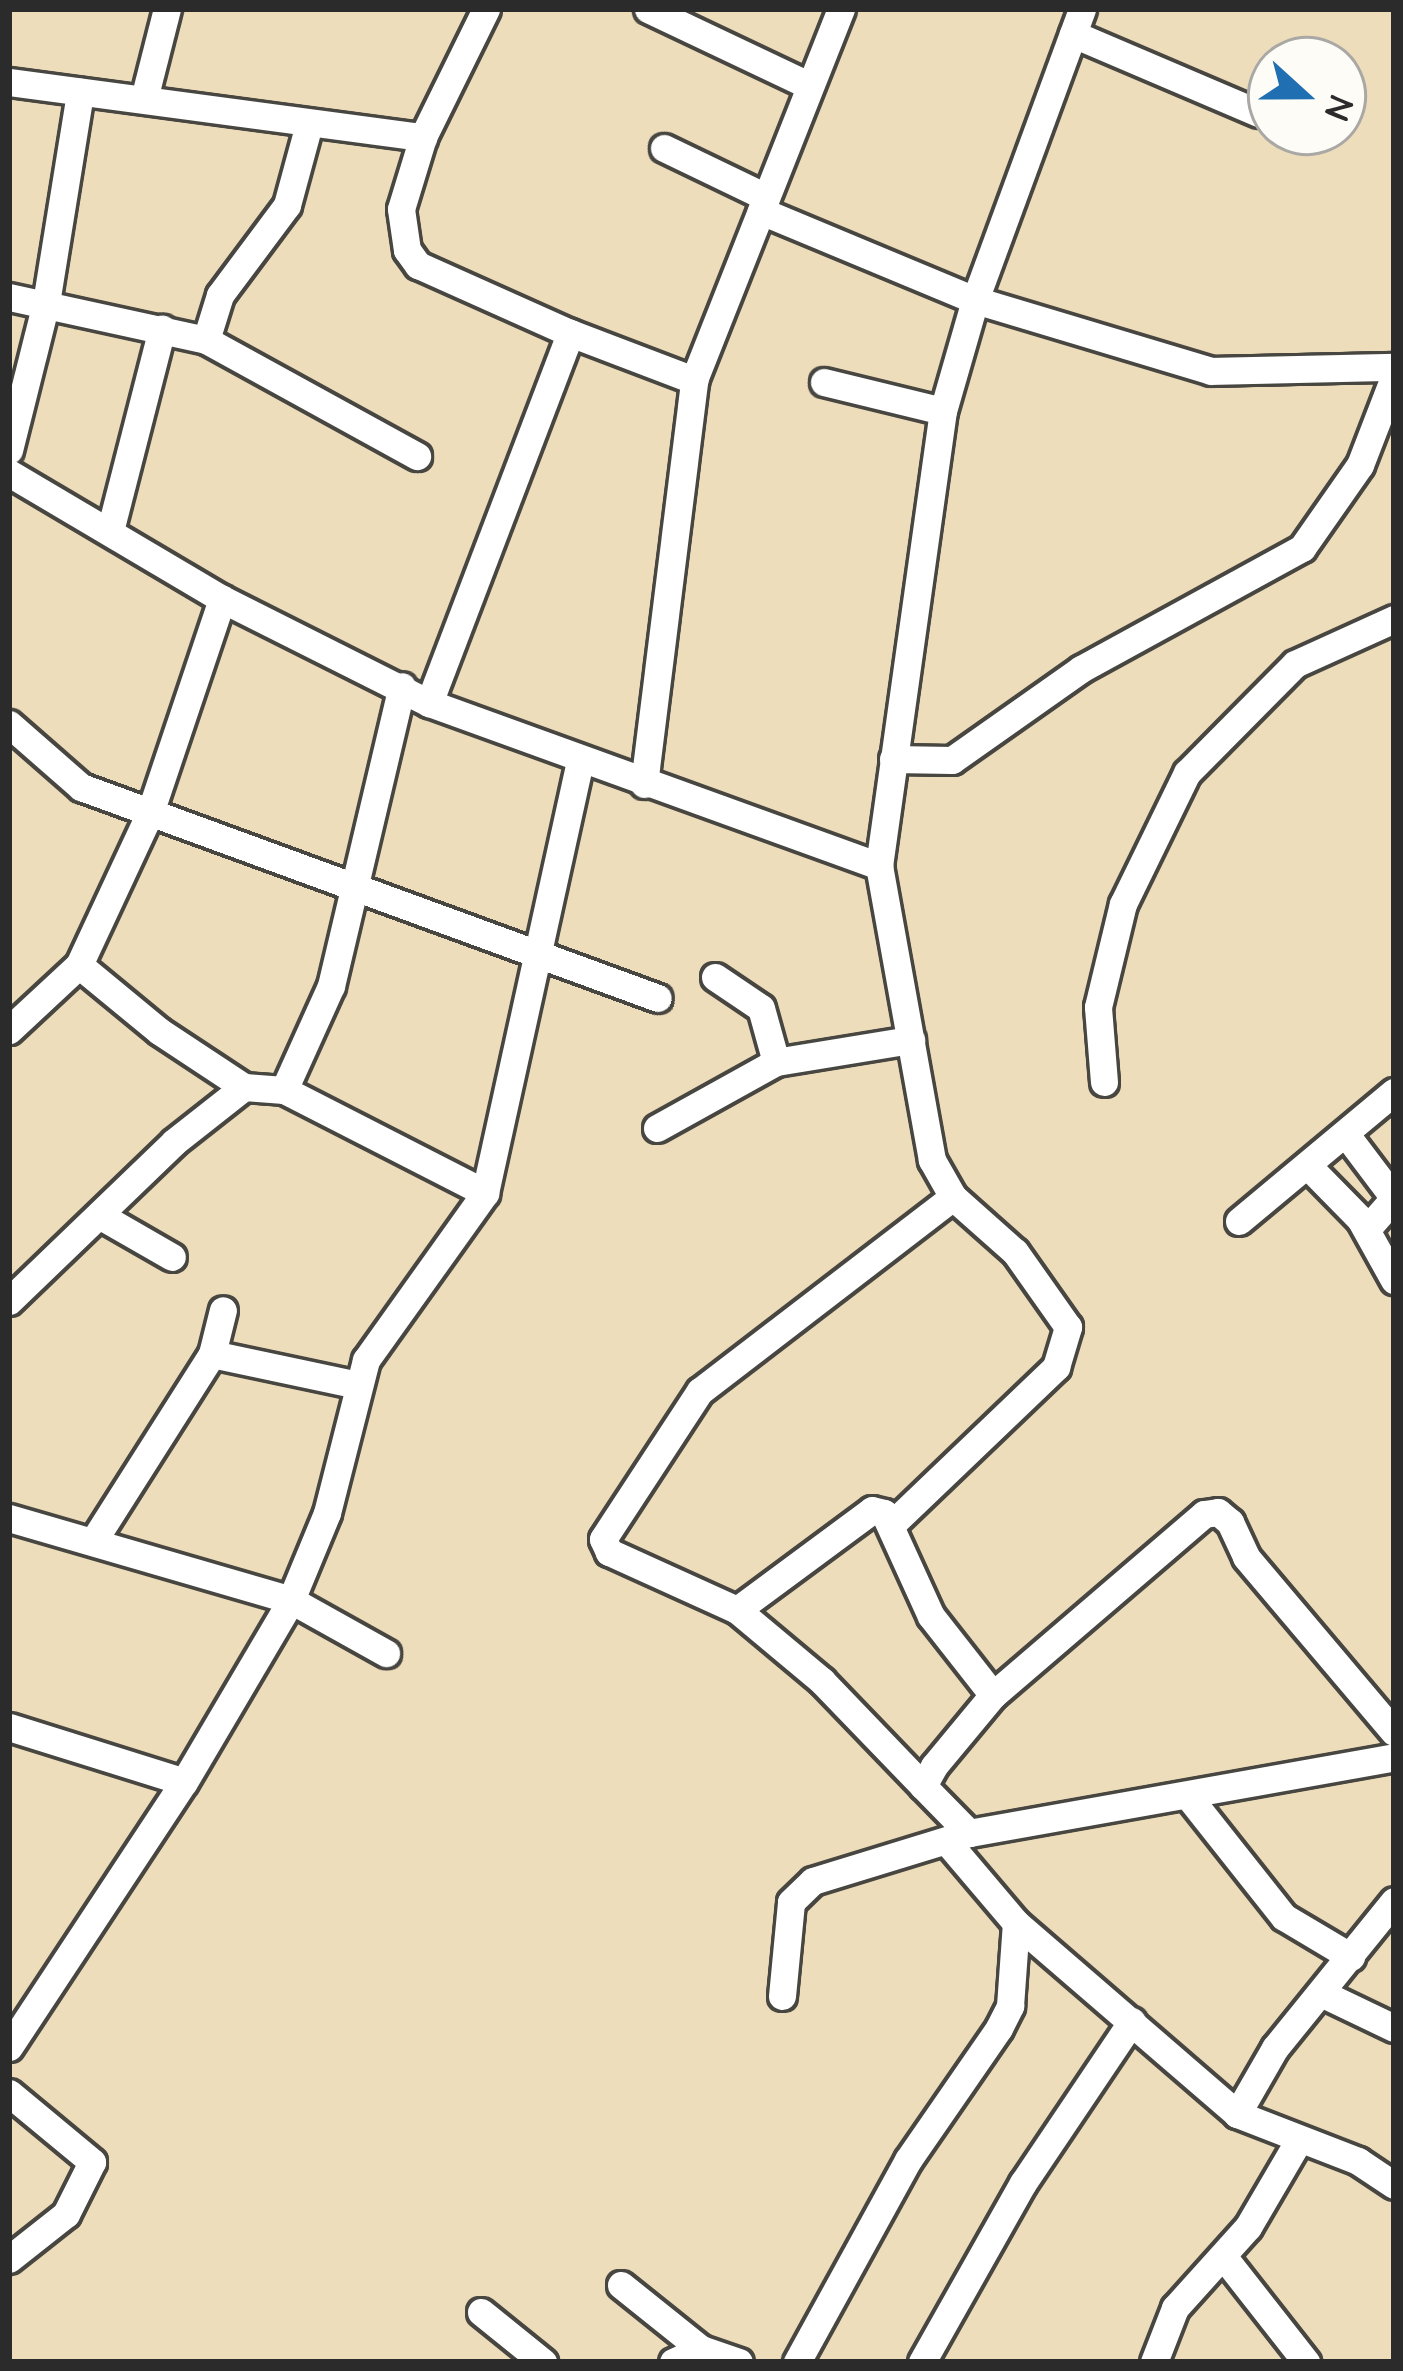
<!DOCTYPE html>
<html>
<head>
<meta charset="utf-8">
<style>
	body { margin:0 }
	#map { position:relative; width:1403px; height:2371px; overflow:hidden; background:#edb; font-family:"Architects Daughter",sans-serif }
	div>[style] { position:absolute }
	.roads { filter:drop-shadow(3px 0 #484641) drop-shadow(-3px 0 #484641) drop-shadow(0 3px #484641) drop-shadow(0 -3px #484641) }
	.minor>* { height:27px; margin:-13.5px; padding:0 13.5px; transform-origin:13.5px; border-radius:13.5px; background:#fff }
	span { translate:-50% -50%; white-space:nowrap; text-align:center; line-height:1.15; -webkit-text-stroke:9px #fdfcf7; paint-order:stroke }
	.frame { position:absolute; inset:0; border:12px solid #2b2b2b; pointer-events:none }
	.north { position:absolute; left:1247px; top:36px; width:120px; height:120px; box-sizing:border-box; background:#fdfcf7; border:3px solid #a9a8a5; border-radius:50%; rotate:111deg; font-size:33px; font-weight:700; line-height:48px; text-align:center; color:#2b2b2b }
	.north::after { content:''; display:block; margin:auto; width:42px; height:54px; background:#1f6fb2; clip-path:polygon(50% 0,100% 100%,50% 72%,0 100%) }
</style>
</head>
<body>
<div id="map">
	<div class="roads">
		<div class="minor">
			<i style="left:486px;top:9px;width:143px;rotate:116.2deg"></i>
			<i style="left:423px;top:137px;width:75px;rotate:107deg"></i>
			<i style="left:401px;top:209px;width:41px;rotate:81.7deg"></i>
			<i style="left:407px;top:250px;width:19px;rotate:54deg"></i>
			<i style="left:418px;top:265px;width:167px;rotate:24.1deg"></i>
			<i style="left:570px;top:333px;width:133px;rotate:20.8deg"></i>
			<i style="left:648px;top:9px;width:179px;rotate:25.4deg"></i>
			<i style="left:1073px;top:34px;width:201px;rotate:23.1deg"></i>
			<i style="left:9px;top:82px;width:418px;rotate:7.6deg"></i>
			<i style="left:145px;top:95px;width:89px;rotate:-75.7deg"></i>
			<i style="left:664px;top:148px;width:113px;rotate:25.7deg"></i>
			<i style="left:761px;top:211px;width:232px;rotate:22.6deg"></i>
			<i style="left:975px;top:300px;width:246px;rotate:16.7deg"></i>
			<i style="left:1211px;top:371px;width:183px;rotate:-1.3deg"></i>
			<i style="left:9px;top:297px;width:202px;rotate:12.3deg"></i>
			<i style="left:206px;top:340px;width:241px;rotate:28.8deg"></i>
			<i style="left:206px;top:340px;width:47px;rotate:-72.7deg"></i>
			<i style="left:220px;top:295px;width:112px;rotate:-53.3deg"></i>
			<i style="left:287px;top:205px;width:84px;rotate:-74.8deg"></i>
			<i style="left:824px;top:382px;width:122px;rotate:13.7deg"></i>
			<i style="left:9px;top:450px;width:152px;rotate:-75.9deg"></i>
			<i style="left:46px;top:303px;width:214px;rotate:-80.8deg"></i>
			<i style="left:9px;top:473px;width:247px;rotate:30.6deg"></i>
			<i style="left:222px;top:599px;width:232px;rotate:26.7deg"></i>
			<i style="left:429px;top:703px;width:479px;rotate:19.9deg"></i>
			<i style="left:110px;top:531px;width:209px;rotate:-75.6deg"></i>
			<i style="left:429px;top:703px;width:396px;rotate:-69.1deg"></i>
			<i style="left:9px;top:724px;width:96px;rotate:41.2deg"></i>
			<i style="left:81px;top:787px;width:614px;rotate:20.09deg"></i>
			<i style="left:893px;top:759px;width:59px;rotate:1deg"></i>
			<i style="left:952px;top:760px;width:158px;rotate:-35.2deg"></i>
			<i style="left:1081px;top:669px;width:252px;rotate:-28.7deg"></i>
			<i style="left:1302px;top:548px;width:101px;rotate:-55.1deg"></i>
			<i style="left:1360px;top:465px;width:94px;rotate:-68.9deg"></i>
			<i style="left:644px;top:784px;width:407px;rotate:-82.9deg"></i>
			<i style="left:694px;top:380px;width:399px;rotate:-68.4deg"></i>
			<i style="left:79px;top:965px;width:104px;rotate:39.5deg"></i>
			<i style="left:159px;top:1031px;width:102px;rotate:33.4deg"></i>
			<i style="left:244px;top:1087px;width:40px;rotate:4.3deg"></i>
			<i style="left:284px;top:1090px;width:226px;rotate:27.1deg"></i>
			<i style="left:715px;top:977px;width:55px;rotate:34deg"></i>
			<i style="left:761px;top:1008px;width:56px;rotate:74.5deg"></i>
			<i style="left:9px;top:1030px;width:96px;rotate:-42.9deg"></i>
			<i style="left:79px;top:965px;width:168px;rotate:-65deg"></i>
			<i style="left:150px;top:813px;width:226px;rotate:-71.4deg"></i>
			<i style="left:1104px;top:1082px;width:75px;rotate:-94.6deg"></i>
			<i style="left:1098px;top:1007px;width:106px;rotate:-76.4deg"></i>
			<i style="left:1123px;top:904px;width:146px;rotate:-64deg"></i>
			<i style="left:1187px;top:773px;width:153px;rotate:-45.3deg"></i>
			<i style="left:1295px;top:664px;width:109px;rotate:-24.4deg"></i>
			<i style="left:284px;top:1090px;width:114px;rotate:-65.7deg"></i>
			<i style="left:331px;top:986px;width:308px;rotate:-76.7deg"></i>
			<i style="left:657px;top:1128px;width:136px;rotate:-29deg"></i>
			<i style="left:776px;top:1062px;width:137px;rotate:-9.3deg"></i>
			<i style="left:1348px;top:1137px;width:76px;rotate:53deg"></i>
			<i style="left:1394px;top:1198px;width:41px;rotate:131.1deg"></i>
			<i style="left:1307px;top:1165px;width:76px;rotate:45.5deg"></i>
			<i style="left:1360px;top:1219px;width:70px;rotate:60.9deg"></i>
			<i style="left:99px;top:1215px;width:84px;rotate:29.9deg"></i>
			<i style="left:1239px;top:1221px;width:202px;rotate:-39.8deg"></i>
			<i style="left:9px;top:1301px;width:229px;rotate:-43.9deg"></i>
			<i style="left:174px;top:1142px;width:89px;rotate:-38.2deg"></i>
			<i style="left:212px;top:1354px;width:149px;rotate:12deg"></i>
			<i style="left:9px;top:1518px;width:294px;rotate:16.2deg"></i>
			<i style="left:291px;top:1600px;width:109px;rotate:29.2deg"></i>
			<i style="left:893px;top:1523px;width:226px;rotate:-43.7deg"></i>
			<i style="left:1056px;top:1367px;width:42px;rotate:-73.3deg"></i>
			<i style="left:1068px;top:1327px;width:92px;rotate:-125.2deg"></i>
			<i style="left:1015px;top:1252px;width:83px;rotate:-138.4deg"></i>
			<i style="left:953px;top:1197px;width:43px;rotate:-119.6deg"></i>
			<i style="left:932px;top:1160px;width:299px;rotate:-100.2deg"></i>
			<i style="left:879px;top:866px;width:459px;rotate:-82deg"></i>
			<i style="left:943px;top:411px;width:116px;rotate:-73.9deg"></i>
			<i style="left:975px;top:300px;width:310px;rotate:-69.8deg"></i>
			<i style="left:94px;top:1540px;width:220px;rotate:-57.6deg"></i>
			<i style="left:212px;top:1354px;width:45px;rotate:-76deg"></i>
			<i style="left:737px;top:1610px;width:168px;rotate:-36.5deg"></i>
			<i style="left:872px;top:1510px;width:12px;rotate:14deg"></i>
			<i style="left:884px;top:1513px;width:113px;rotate:65.5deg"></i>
			<i style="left:931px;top:1616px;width:100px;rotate:51.9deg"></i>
			<i style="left:9px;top:1727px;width:183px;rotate:17.4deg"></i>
			<i style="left:923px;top:1786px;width:146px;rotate:-133.9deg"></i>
			<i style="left:822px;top:1681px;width:111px;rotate:-140.1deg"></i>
			<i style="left:737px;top:1610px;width:141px;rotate:-155.6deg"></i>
			<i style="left:609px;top:1552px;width:14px;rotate:-115deg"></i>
			<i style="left:603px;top:1539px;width:177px;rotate:-56.8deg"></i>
			<i style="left:700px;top:1391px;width:319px;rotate:-37.5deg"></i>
			<i style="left:1188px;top:1796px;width:154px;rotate:51.6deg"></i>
			<i style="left:1284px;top:1917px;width:78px;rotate:30.8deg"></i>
			<i style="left:969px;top:1833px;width:66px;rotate:-134.4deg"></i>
			<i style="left:923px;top:1786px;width:23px;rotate:-61deg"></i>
			<i style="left:934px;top:1766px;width:92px;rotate:-50.3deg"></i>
			<i style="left:993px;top:1695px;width:278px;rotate:-40.6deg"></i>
			<i style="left:1204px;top:1514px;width:14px;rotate:-8deg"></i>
			<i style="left:1218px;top:1512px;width:16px;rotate:40deg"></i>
			<i style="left:1230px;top:1522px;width:38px;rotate:65deg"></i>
			<i style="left:1246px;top:1557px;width:229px;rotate:49.8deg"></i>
			<i style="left:949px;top:1844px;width:104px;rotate:49.7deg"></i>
			<i style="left:1016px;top:1923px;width:292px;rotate:40.8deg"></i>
			<i style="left:1237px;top:2114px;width:130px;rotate:21.2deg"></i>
			<i style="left:1358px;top:2161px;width:43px;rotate:33.7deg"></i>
			<i style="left:1321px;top:1993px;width:81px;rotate:25.6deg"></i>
			<i style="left:782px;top:1996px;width:94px;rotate:-84.5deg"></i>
			<i style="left:791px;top:1902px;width:30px;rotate:-44deg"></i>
			<i style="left:813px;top:1881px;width:163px;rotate:-17.1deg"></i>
			<i style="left:969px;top:1833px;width:432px;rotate:-10.1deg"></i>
			<i style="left:9px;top:2047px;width:318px;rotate:-56.6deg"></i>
			<i style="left:184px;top:1782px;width:211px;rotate:-59.5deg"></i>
			<i style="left:291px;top:1600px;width:94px;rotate:-67.5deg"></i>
			<i style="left:327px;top:1513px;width:158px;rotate:-75.7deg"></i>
			<i style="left:366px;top:1360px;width:205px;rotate:-54.5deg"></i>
			<i style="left:485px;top:1193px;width:443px;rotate:-77.6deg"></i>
			<i style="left:9px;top:2093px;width:108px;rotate:39.7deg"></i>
			<i style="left:92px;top:2162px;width:58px;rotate:116.6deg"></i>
			<i style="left:66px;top:2214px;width:73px;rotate:141.7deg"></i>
			<i style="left:1237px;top:2114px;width:76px;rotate:-60.1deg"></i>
			<i style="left:1275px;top:2048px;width:189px;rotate:-51deg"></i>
			<i style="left:1223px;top:2256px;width:135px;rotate:51.9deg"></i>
			<i style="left:621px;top:2285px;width:102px;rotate:38.7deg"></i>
			<i style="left:481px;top:2312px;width:80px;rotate:38.9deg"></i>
			<i style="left:673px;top:2362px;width:31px;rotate:-25deg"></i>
			<i style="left:701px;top:2349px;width:40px;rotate:18.9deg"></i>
			<i style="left:797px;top:2362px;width:230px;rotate:-61.2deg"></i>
			<i style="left:908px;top:2160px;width:160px;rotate:-55.4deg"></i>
			<i style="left:999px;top:2028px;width:25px;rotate:-63deg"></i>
			<i style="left:1010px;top:2006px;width:83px;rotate:-85.9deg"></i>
			<i style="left:922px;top:2362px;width:206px;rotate:-60.6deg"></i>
			<i style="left:1023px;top:2183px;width:195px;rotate:-56.1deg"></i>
			<i style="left:1154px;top:2362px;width:58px;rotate:-68.7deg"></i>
			<i style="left:1175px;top:2308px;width:109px;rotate:-48deg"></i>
			<i style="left:1248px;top:2227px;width:97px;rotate:-59.7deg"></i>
		</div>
	</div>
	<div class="frame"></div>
	<div class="north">N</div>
</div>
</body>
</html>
